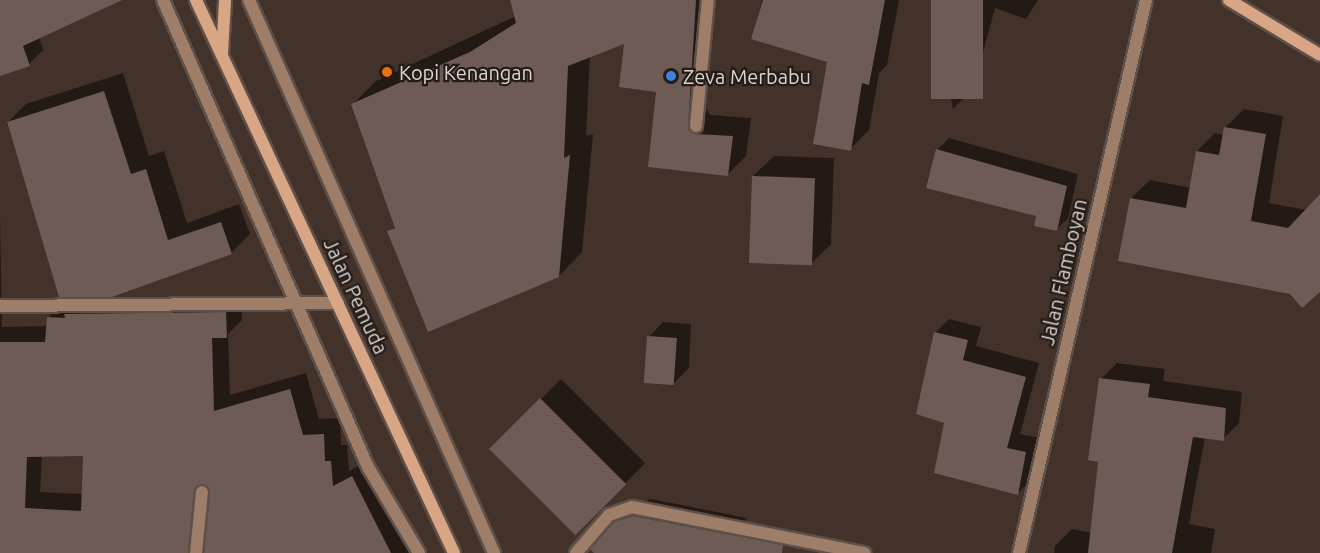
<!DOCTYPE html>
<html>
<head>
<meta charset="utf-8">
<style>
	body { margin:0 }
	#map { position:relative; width:1320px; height:553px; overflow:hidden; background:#423229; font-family:Ubuntu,sans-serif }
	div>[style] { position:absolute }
	.shadow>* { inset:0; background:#0007; transform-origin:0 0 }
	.building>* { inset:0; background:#6e5b55; transform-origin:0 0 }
	.roads { filter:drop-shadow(2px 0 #5e4f47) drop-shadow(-2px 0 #5e4f47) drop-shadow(0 2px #5e4f47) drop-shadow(0 -2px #5e4f47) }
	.minor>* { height:12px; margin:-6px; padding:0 6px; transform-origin:6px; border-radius:6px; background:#9e7d69 }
	.secondary>* { height:12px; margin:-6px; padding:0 6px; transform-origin:6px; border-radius:6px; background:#d8a585 }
	.dots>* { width:16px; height:16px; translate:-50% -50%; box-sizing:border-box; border:3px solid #231c18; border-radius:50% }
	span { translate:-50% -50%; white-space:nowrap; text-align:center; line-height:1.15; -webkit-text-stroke:4.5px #231c18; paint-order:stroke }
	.poi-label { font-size:20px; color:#dfd5cf }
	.left { translate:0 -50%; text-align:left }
	.street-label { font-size:20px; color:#dfd5cf }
</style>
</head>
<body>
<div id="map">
	<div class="shadow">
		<i style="clip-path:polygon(0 0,107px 0,39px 37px,43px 50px,29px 64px,0 74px)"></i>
		<i style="clip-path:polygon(511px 0,616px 0,590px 56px,586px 136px,593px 134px,582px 252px,559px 276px,389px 232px,396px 225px,353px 104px,376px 81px,516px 16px)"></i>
		<i style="clip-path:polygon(635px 0,712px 0,705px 106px,710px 115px,751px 118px,746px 156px,728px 174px,650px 165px,658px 90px)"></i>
		<i style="clip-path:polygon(762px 0,899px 0,887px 65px,879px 73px,869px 130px,850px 149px,828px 61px,753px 38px)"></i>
		<i style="clip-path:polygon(933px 0,1038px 0,1026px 19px,995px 8px,973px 89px,953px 109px)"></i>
		<i style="clip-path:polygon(evenodd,123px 73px,149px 156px,164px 151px,187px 223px,239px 204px,250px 234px,231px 253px,107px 298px,242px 297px,242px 320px,228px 334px,230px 395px,306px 373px,319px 419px,340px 418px,341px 445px,347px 445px,349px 471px,368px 461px,418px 553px,0 553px,0 215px,2px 327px,48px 326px,48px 318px,64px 301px,78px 302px,84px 296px,60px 296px,7px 123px,26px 104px,123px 73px,84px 454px,83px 494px,40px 492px,42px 455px,84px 454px,123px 73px,208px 488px,212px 492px,207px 540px,203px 535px,208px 488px)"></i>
		<i style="clip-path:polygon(1244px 109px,1283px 116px,1269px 203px,1307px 210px,1320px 197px,1320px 290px,1291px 293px,1131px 198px,1150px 180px,1191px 188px,1197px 151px,1215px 133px,1224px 135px,1225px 128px)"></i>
		<i style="clip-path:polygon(949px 138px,1078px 174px,1068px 218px,1056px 230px,937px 150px)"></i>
		<i style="clip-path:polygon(774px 156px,834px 158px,831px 244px,811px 264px,753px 176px)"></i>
		<i style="clip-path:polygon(949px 319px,981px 327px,976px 346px,1039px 363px,1020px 434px,1040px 438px,1032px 479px,1018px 493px,946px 422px,935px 333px)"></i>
		<i style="clip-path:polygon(663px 322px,691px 324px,689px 368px,674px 383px,649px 337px)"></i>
		<i style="clip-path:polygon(1117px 363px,1165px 369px,1163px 381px,1242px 392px,1239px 423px,1223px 439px,1205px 437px,1189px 524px,1215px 529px,1211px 553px,1054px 553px,1055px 546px,1072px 529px,1092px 533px,1100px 461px,1101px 379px)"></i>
		<i style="left:561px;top:379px;width:119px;height:99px;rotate:45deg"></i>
		<i style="clip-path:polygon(651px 499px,747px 518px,712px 553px,597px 553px,615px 523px,632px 506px)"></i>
	</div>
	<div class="building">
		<i style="clip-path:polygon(0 0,122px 0,23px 46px,30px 66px,0 76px)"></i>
		<i style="clip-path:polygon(510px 0,696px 0,688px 129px,695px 134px,733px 136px,728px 176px,648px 167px,656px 92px,619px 87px,624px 44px,568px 66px,564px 158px,570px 155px,559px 277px,428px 332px,387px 231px,395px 228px,351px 104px,470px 52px,516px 23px)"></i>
		<i style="clip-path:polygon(763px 0,885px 0,869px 85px,862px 83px,851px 151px,813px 144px,827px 62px,751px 39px)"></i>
		<i style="left:931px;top:0;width:52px;height:99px"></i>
		<i style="clip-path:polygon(104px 91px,131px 174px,146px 169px,168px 240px,221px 222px,232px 254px,112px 297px,59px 297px,7px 122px)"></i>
		<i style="clip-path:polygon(1224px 127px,1266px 134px,1251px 221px,1288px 228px,1320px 194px,1320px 292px,1302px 308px,1290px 294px,1118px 261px,1130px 198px,1186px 208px,1196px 151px,1219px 155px)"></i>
		<i style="clip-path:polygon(936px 149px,1067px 186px,1057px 231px,1034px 226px,1036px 216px,926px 188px)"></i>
		<i style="left:752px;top:176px;width:63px;height:87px;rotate:2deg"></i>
		<i style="clip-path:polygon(evenodd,226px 312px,227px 338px,212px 338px,214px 411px,290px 389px,303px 435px,324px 434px,325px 461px,331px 461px,333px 486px,352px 476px,391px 553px,204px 553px,210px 492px,202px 484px,194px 491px,188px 553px,0 553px,0 342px,45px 342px,47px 317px,65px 318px,64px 314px,226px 312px,83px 456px,81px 511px,25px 508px,27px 457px,83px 456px)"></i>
		<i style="clip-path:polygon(934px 332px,968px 340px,963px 360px,1026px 377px,1007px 448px,1026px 452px,1018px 495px,934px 473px,944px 423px,916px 414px)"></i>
		<i style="left:647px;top:336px;width:30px;height:47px;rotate:4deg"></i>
		<i style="clip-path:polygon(1099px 378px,1150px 384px,1148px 397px,1226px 408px,1224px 441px,1193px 437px,1172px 553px,1088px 553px,1098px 462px,1088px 460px)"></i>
		<i style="left:540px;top:398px;width:122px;height:72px;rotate:45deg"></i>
		<i style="clip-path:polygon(633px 516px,783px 545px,782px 553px,594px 553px,590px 549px,614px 522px)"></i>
	</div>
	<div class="roads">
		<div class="minor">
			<i style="left:163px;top:0;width:510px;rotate:66.3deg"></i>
			<i style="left:368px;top:467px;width:100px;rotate:59.3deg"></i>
			<i style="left:249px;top:0;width:605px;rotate:66.1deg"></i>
			<i style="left:696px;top:126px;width:127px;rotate:-84.6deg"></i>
			<i style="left:0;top:306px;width:338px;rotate:-0.5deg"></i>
			<i style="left:196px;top:553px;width:61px;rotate:-84.4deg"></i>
			<i style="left:576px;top:553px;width:50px;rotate:-49deg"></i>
			<i style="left:609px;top:515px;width:24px;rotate:-19deg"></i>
			<i style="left:632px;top:507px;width:237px;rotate:11.2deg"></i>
			<i style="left:1019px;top:553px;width:567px;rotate:-77.07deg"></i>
		</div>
		<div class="secondary">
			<i style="left:196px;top:0;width:610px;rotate:64.99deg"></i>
			<i style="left:1229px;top:0;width:106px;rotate:31.1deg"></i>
			<i style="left:222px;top:54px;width:54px;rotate:-86.8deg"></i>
		</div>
	</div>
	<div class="dots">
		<i style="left:387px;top:72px;background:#e8710a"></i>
		<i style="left:671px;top:76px;background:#3f7fe0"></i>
	</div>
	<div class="poi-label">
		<span class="left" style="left:399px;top:72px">Kopi Kenangan</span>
		<span class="left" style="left:683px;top:76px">Zeva Merbabu</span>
	</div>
	<div class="street-label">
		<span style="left:1063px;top:272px;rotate:-77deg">Jalan Flamboyan</span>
		<span style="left:356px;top:296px;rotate:65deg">Jalan Pemuda</span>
	</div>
</div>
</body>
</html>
